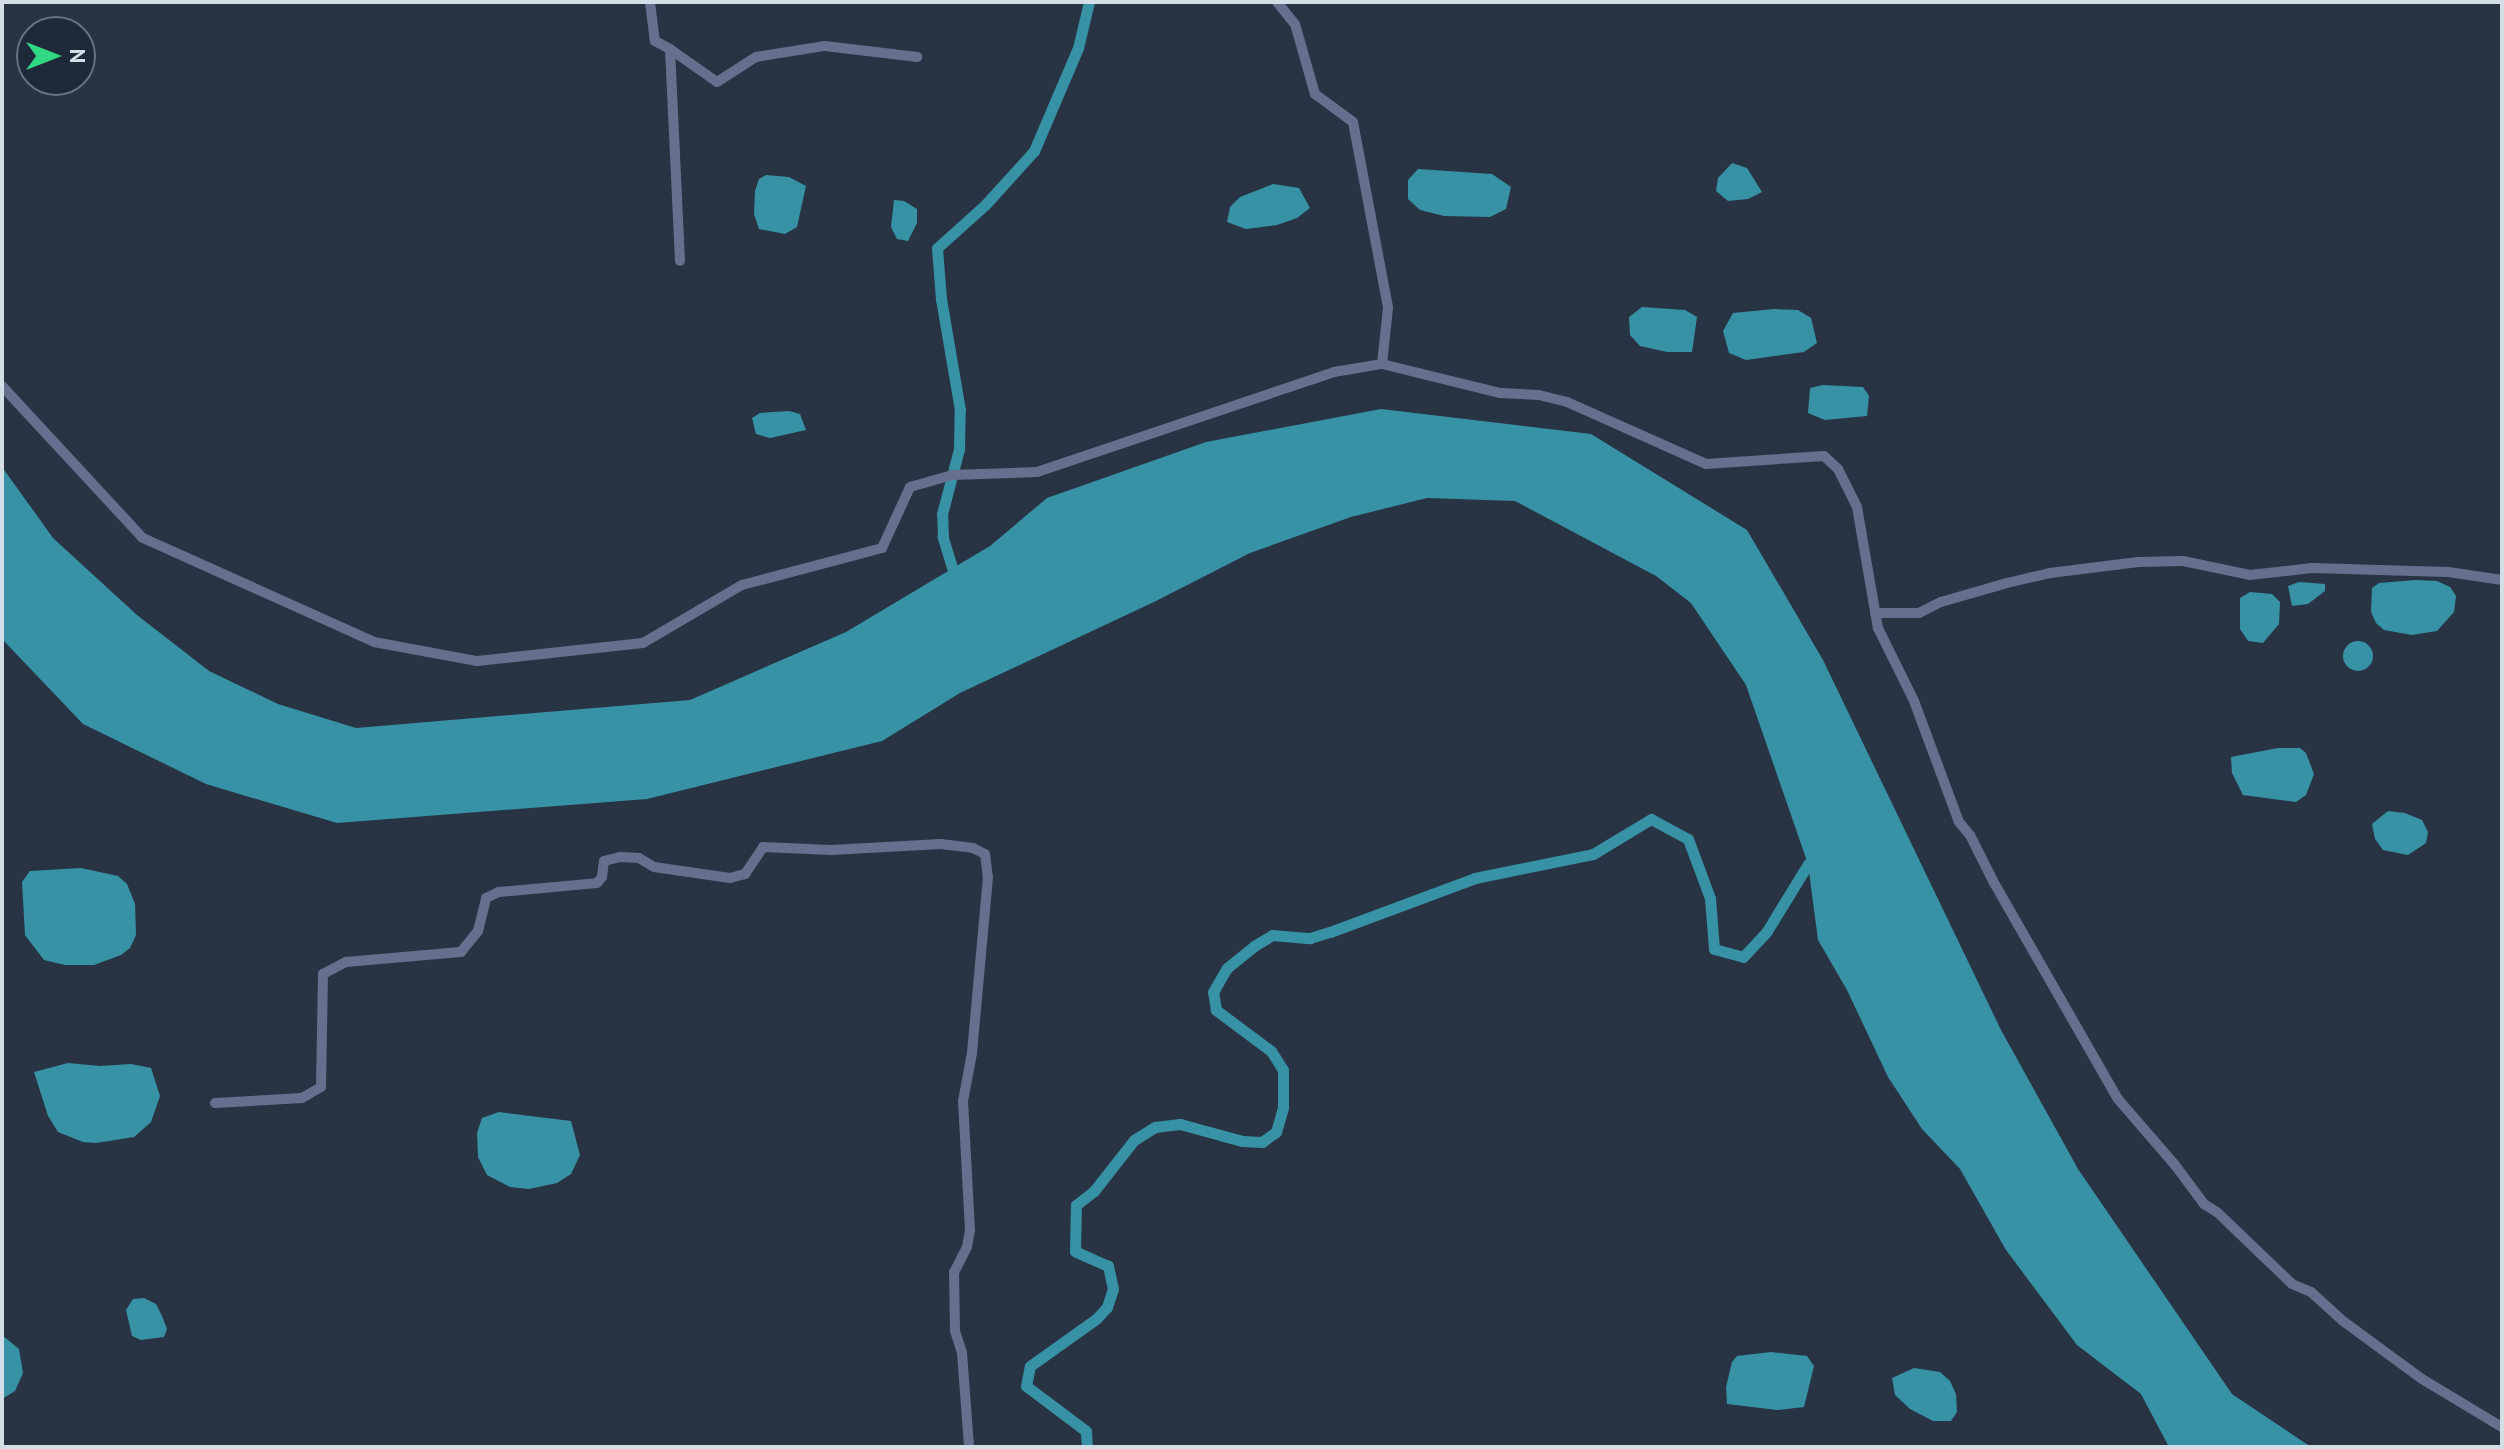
<!DOCTYPE html>
<html>
<head>
<meta charset="utf-8">
<style>
	body { margin:0 }
	#map { position:relative; width:2504px; height:1449px; overflow:hidden; background:#283443; font-family:"PT Sans",sans-serif }
	div>[style] { position:absolute }
	.water>* { inset:0; background:#3792a5 }
	.round { border-radius:50% }
	.canal>* { height:11px; margin:-5.5px; padding:0 5.5px; transform-origin:5.5px; border-radius:5.5px; background:#3792a5 }
	.minor>* { height:10px; margin:-5px; padding:0 5px; transform-origin:5px; border-radius:5px; background:#676f8e }
	span { translate:-50% -50%; white-space:nowrap; text-align:center; line-height:1.15; -webkit-text-stroke:8px #1e2a39; paint-order:stroke }
	.frame { position:absolute; inset:0; border:4px solid #d5dde6; pointer-events:none }
	.north { position:absolute; left:16px; top:16px; width:80px; height:80px; box-sizing:border-box; background:#1e2a39; border:2px solid #67727e; border-radius:50%; rotate:90deg; font-size:22px; font-weight:700; line-height:32px; text-align:center; color:#d5dde6 }
	.north::after { content:''; display:block; margin:auto; width:28px; height:36px; background:#30d883; clip-path:polygon(50% 0,100% 100%,50% 72%,0 100%) }
</style>
</head>
<body>
<div id="map">
	<div class="water">
		<i style="clip-path:polygon(1732px 163px,1747px 168px,1762px 192px,1748px 199px,1728px 201px,1716px 191px,1718px 178px)"></i>
		<i style="clip-path:polygon(1418px 169px,1492px 174px,1511px 187px,1506px 209px,1490px 217px,1444px 216px,1420px 210px,1408px 199px,1408px 180px)"></i>
		<i style="clip-path:polygon(766px 175px,789px 177px,806px 186px,797px 227px,785px 234px,759px 229px,754px 214px,755px 191px,759px 179px)"></i>
		<i style="clip-path:polygon(1273px 184px,1299px 188px,1310px 208px,1297px 218px,1277px 225px,1246px 229px,1227px 222px,1230px 207px,1240px 197px)"></i>
		<i style="clip-path:polygon(894px 200px,904px 201px,917px 209px,917px 223px,908px 241px,897px 239px,891px 227px)"></i>
		<i style="clip-path:polygon(1642px 307px,1685px 310px,1697px 317px,1692px 352px,1667px 352px,1640px 346px,1630px 335px,1629px 317px)"></i>
		<i style="clip-path:polygon(1774px 309px,1798px 310px,1811px 318px,1817px 343px,1804px 352px,1746px 360px,1729px 353px,1723px 331px,1733px 313px)"></i>
		<i style="clip-path:polygon(1823px 385px,1863px 387px,1869px 396px,1867px 416px,1825px 420px,1808px 413px,1810px 388px)"></i>
		<i style="clip-path:polygon(1381px 409px,1591px 434px,1747px 530px,1823px 660px,2001px 1030px,2078px 1169px,2232px 1394px,2311px 1447px,2169px 1447px,2141px 1394px,2077px 1345px,2006px 1250px,1960px 1169px,1922px 1129px,1888px 1077px,1847px 990px,1818px 940px,1808px 864px,1746px 685px,1691px 603px,1656px 576px,1515px 501px,1427px 498px,1351px 517px,1250px 553px,1154px 602px,960px 693px,882px 741px,647px 799px,337px 823px,206px 784px,83px 724px,2px 639px,2px 467px,53px 538px,137px 615px,209px 671px,278px 704px,356px 728px,690px 700px,846px 632px,990px 546px,1047px 498px,1206px 442px)"></i>
		<i style="clip-path:polygon(789px 411px,800px 414px,806px 430px,770px 438px,756px 434px,752px 418px,760px 413px)"></i>
		<i style="clip-path:polygon(2415px 580px,2437px 581px,2450px 587px,2456px 596px,2454px 612px,2437px 631px,2412px 635px,2384px 630px,2376px 623px,2371px 612px,2372px 588px,2379px 583px)"></i>
		<i style="clip-path:polygon(2299px 582px,2325px 584px,2325px 591px,2308px 604px,2292px 606px,2288px 586px)"></i>
		<i style="clip-path:polygon(2250px 592px,2272px 594px,2280px 602px,2279px 624px,2263px 643px,2248px 641px,2240px 629px,2240px 598px)"></i>
		<i class="round" style="left:2343px;top:641px;width:30px;height:30px"></i>
		<i style="clip-path:polygon(2278px 748px,2300px 748px,2306px 753px,2314px 774px,2306px 795px,2296px 802px,2243px 795px,2232px 773px,2231px 757px)"></i>
		<i style="clip-path:polygon(2388px 811px,2405px 813px,2422px 820px,2428px 832px,2426px 843px,2408px 855px,2383px 850px,2375px 839px,2372px 824px)"></i>
		<i style="clip-path:polygon(81px 868px,118px 876px,127px 884px,135px 904px,136px 935px,130px 948px,121px 955px,94px 965px,65px 965px,44px 960px,25px 935px,22px 882px,30px 871px)"></i>
		<i style="clip-path:polygon(68px 1063px,100px 1066px,131px 1064px,151px 1068px,160px 1096px,151px 1122px,134px 1137px,96px 1143px,83px 1142px,58px 1132px,48px 1116px,34px 1072px)"></i>
		<i style="clip-path:polygon(499px 1112px,571px 1121px,580px 1155px,571px 1174px,557px 1183px,529px 1189px,510px 1187px,487px 1175px,478px 1157px,477px 1133px,482px 1118px)"></i>
		<i style="clip-path:polygon(144px 1298px,156px 1304px,162px 1316px,167px 1329px,164px 1337px,141px 1340px,132px 1336px,126px 1310px,133px 1299px)"></i>
		<i style="clip-path:polygon(2px 1335px,19px 1349px,23px 1373px,15px 1391px,2px 1399px)"></i>
		<i style="clip-path:polygon(1771px 1352px,1807px 1356px,1814px 1366px,1804px 1407px,1777px 1410px,1727px 1404px,1726px 1387px,1732px 1362px,1737px 1356px)"></i>
		<i style="clip-path:polygon(1914px 1368px,1940px 1372px,1950px 1381px,1956px 1394px,1957px 1412px,1951px 1421px,1933px 1421px,1910px 1409px,1895px 1395px,1892px 1378px)"></i>
	</div>
	<div class="canal">
		<i style="left:954px;top:574px;width:39px;rotate:-107deg"></i>
		<i style="left:943px;top:537px;width:23px;rotate:-92deg"></i>
		<i style="left:942px;top:514px;width:67px;rotate:-75.3deg"></i>
		<i style="left:959px;top:449px;width:39px;rotate:-89deg"></i>
		<i style="left:960px;top:410px;width:113px;rotate:-99.7deg"></i>
		<i style="left:941px;top:299px;width:51px;rotate:-94.5deg"></i>
		<i style="left:937px;top:248px;width:64px;rotate:-41.9deg"></i>
		<i style="left:985px;top:205px;width:73px;rotate:-47.8deg"></i>
		<i style="left:1034px;top:151px;width:112px;rotate:-66.9deg"></i>
		<i style="left:1078px;top:48px;width:47px;rotate:-76.6deg"></i>
		<i style="left:1087px;top:1447px;width:16px;rotate:-94deg"></i>
		<i style="left:1086px;top:1431px;width:75px;rotate:-143.1deg"></i>
		<i style="left:1026px;top:1386px;width:20px;rotate:-79deg"></i>
		<i style="left:1030px;top:1366px;width:81px;rotate:-35.5deg"></i>
		<i style="left:1096px;top:1319px;width:16px;rotate:-47deg"></i>
		<i style="left:1107px;top:1307px;width:19px;rotate:-72deg"></i>
		<i style="left:1113px;top:1289px;width:24px;rotate:-102deg"></i>
		<i style="left:1108px;top:1266px;width:36px;rotate:-156deg"></i>
		<i style="left:1075px;top:1251px;width:46px;rotate:-88.8deg"></i>
		<i style="left:1076px;top:1205px;width:23px;rotate:-38deg"></i>
		<i style="left:1094px;top:1191px;width:65px;rotate:-51.9deg"></i>
		<i style="left:1134px;top:1140px;width:25px;rotate:-32deg"></i>
		<i style="left:1155px;top:1127px;width:25px;rotate:-7deg"></i>
		<i style="left:1180px;top:1124px;width:64px;rotate:15.3deg"></i>
		<i style="left:1242px;top:1141px;width:20px;rotate:3deg"></i>
		<i style="left:1262px;top:1142px;width:17px;rotate:-36deg"></i>
		<i style="left:1276px;top:1132px;width:26px;rotate:-74deg"></i>
		<i style="left:1283px;top:1107px;width:37px;rotate:-90deg"></i>
		<i style="left:1283px;top:1070px;width:22px;rotate:-122deg"></i>
		<i style="left:1271px;top:1051px;width:69px;rotate:-143.3deg"></i>
		<i style="left:1216px;top:1010px;width:18px;rotate:-99deg"></i>
		<i style="left:1213px;top:992px;width:28px;rotate:-60deg"></i>
		<i style="left:1227px;top:968px;width:35px;rotate:-39deg"></i>
		<i style="left:1254px;top:946px;width:21px;rotate:-31deg"></i>
		<i style="left:1272px;top:935px;width:38px;rotate:5deg"></i>
		<i style="left:1310px;top:938px;width:21px;rotate:-17deg"></i>
		<i style="left:1330px;top:932px;width:155px;rotate:-20.4deg"></i>
		<i style="left:1475px;top:878px;width:120px;rotate:-11.5deg"></i>
		<i style="left:1593px;top:854px;width:68px;rotate:-31.1deg"></i>
		<i style="left:1651px;top:819px;width:42px;rotate:28.4deg"></i>
		<i style="left:1688px;top:839px;width:63px;rotate:69.6deg"></i>
		<i style="left:1710px;top:898px;width:51px;rotate:85.5deg"></i>
		<i style="left:1714px;top:949px;width:30px;rotate:15deg"></i>
		<i style="left:1743px;top:957px;width:35px;rotate:-47deg"></i>
		<i style="left:1767px;top:931px;width:79px;rotate:-58.5deg"></i>
	</div>
	<div class="minor">
		<i style="left:650px;top:2px;width:39px;rotate:83deg"></i>
		<i style="left:655px;top:41px;width:17px;rotate:28deg"></i>
		<i style="left:670px;top:49px;width:212px;rotate:87.3deg"></i>
		<i style="left:1277px;top:2px;width:28px;rotate:51deg"></i>
		<i style="left:1295px;top:24px;width:73px;rotate:74.1deg"></i>
		<i style="left:1315px;top:94px;width:47px;rotate:36.4deg"></i>
		<i style="left:1353px;top:122px;width:189px;rotate:79.3deg"></i>
		<i style="left:1388px;top:308px;width:56px;rotate:96.1deg"></i>
		<i style="left:670px;top:49px;width:57px;rotate:35.1deg"></i>
		<i style="left:717px;top:82px;width:46px;rotate:-32.7deg"></i>
		<i style="left:756px;top:57px;width:70px;rotate:-9.1deg"></i>
		<i style="left:825px;top:46px;width:93px;rotate:6.8deg"></i>
		<i style="left:2px;top:386px;width:207px;rotate:47.2deg"></i>
		<i style="left:143px;top:538px;width:253px;rotate:24.2deg"></i>
		<i style="left:374px;top:642px;width:105px;rotate:10.5deg"></i>
		<i style="left:477px;top:661px;width:167px;rotate:-6.2deg"></i>
		<i style="left:643px;top:643px;width:115px;rotate:-30.4deg"></i>
		<i style="left:742px;top:585px;width:145px;rotate:-14.8deg"></i>
		<i style="left:882px;top:548px;width:67px;rotate:-65.3deg"></i>
		<i style="left:910px;top:487px;width:44px;rotate:-15.9deg"></i>
		<i style="left:952px;top:475px;width:85px;rotate:-2deg"></i>
		<i style="left:1037px;top:472px;width:313px;rotate:-18.6deg"></i>
		<i style="left:1334px;top:372px;width:49px;rotate:-9.5deg"></i>
		<i style="left:1382px;top:364px;width:122px;rotate:13.8deg"></i>
		<i style="left:1500px;top:393px;width:39px;rotate:3deg"></i>
		<i style="left:1539px;top:395px;width:29px;rotate:14deg"></i>
		<i style="left:1567px;top:402px;width:152px;rotate:24deg"></i>
		<i style="left:1706px;top:464px;width:118px;rotate:-3.9deg"></i>
		<i style="left:1824px;top:456px;width:19px;rotate:43deg"></i>
		<i style="left:1838px;top:469px;width:42px;rotate:63.4deg"></i>
		<i style="left:1857px;top:507px;width:123px;rotate:80.2deg"></i>
		<i style="left:1878px;top:628px;width:81px;rotate:63.7deg"></i>
		<i style="left:1914px;top:701px;width:129px;rotate:69.6deg"></i>
		<i style="left:1959px;top:822px;width:17px;rotate:50deg"></i>
		<i style="left:1970px;top:835px;width:51px;rotate:63.4deg"></i>
		<i style="left:1993px;top:881px;width:251px;rotate:60.2deg"></i>
		<i style="left:2118px;top:1099px;width:87px;rotate:49.2deg"></i>
		<i style="left:2175px;top:1165px;width:49px;rotate:53.4deg"></i>
		<i style="left:2204px;top:1204px;width:15px;rotate:32deg"></i>
		<i style="left:2217px;top:1212px;width:104px;rotate:43.8deg"></i>
		<i style="left:2292px;top:1284px;width:21px;rotate:23deg"></i>
		<i style="left:2311px;top:1292px;width:43px;rotate:42.2deg"></i>
		<i style="left:2343px;top:1321px;width:98px;rotate:36.3deg"></i>
		<i style="left:2422px;top:1379px;width:93px;rotate:31deg"></i>
		<i style="left:1875px;top:613px;width:44px"></i>
		<i style="left:1919px;top:613px;width:25px;rotate:-27deg"></i>
		<i style="left:1941px;top:602px;width:69px;rotate:-16.1deg"></i>
		<i style="left:2007px;top:583px;width:44px;rotate:-13.1deg"></i>
		<i style="left:2050px;top:573px;width:89px;rotate:-7.1deg"></i>
		<i style="left:2138px;top:562px;width:45px;rotate:-1.3deg"></i>
		<i style="left:2183px;top:561px;width:68px;rotate:11.8deg"></i>
		<i style="left:2250px;top:575px;width:62px;rotate:-6.4deg"></i>
		<i style="left:2312px;top:568px;width:136px;rotate:1.7deg"></i>
		<i style="left:2448px;top:572px;width:55px;rotate:8.4deg"></i>
		<i style="left:215px;top:1103px;width:87px;rotate:-3.3deg"></i>
		<i style="left:302px;top:1098px;width:22px;rotate:-30deg"></i>
		<i style="left:321px;top:1087px;width:113px;rotate:-89deg"></i>
		<i style="left:323px;top:974px;width:26px;rotate:-28deg"></i>
		<i style="left:346px;top:962px;width:115px;rotate:-5deg"></i>
		<i style="left:461px;top:952px;width:27px;rotate:-51deg"></i>
		<i style="left:478px;top:931px;width:34px;rotate:-76deg"></i>
		<i style="left:486px;top:898px;width:14px;rotate:-25deg"></i>
		<i style="left:499px;top:892px;width:98px;rotate:-5.2deg"></i>
		<i style="left:597px;top:883px;width:8px;rotate:-50deg"></i>
		<i style="left:602px;top:877px;width:16px;rotate:-83deg"></i>
		<i style="left:604px;top:861px;width:16px;rotate:-14deg"></i>
		<i style="left:620px;top:857px;width:19px;rotate:3deg"></i>
		<i style="left:639px;top:858px;width:17px;rotate:31deg"></i>
		<i style="left:654px;top:867px;width:77px;rotate:8.2deg"></i>
		<i style="left:730px;top:878px;width:16px;rotate:-15deg"></i>
		<i style="left:745px;top:874px;width:32px;rotate:-56deg"></i>
		<i style="left:763px;top:847px;width:68px;rotate:2.5deg"></i>
		<i style="left:831px;top:850px;width:110px;rotate:-3.1deg"></i>
		<i style="left:941px;top:844px;width:32px;rotate:7deg"></i>
		<i style="left:973px;top:848px;width:13px;rotate:27deg"></i>
		<i style="left:985px;top:854px;width:23px;rotate:83deg"></i>
		<i style="left:988px;top:877px;width:177px;rotate:95.2deg"></i>
		<i style="left:972px;top:1053px;width:49px;rotate:100.6deg"></i>
		<i style="left:963px;top:1101px;width:129px;rotate:86.9deg"></i>
		<i style="left:970px;top:1230px;width:17px;rotate:100deg"></i>
		<i style="left:967px;top:1247px;width:28px;rotate:117deg"></i>
		<i style="left:954px;top:1272px;width:59px;rotate:89deg"></i>
		<i style="left:955px;top:1331px;width:23px;rotate:72deg"></i>
		<i style="left:962px;top:1353px;width:94px;rotate:85.7deg"></i>
	</div>
	<div class="frame"></div>
	<div class="north">N</div>
</div>
</body>
</html>
